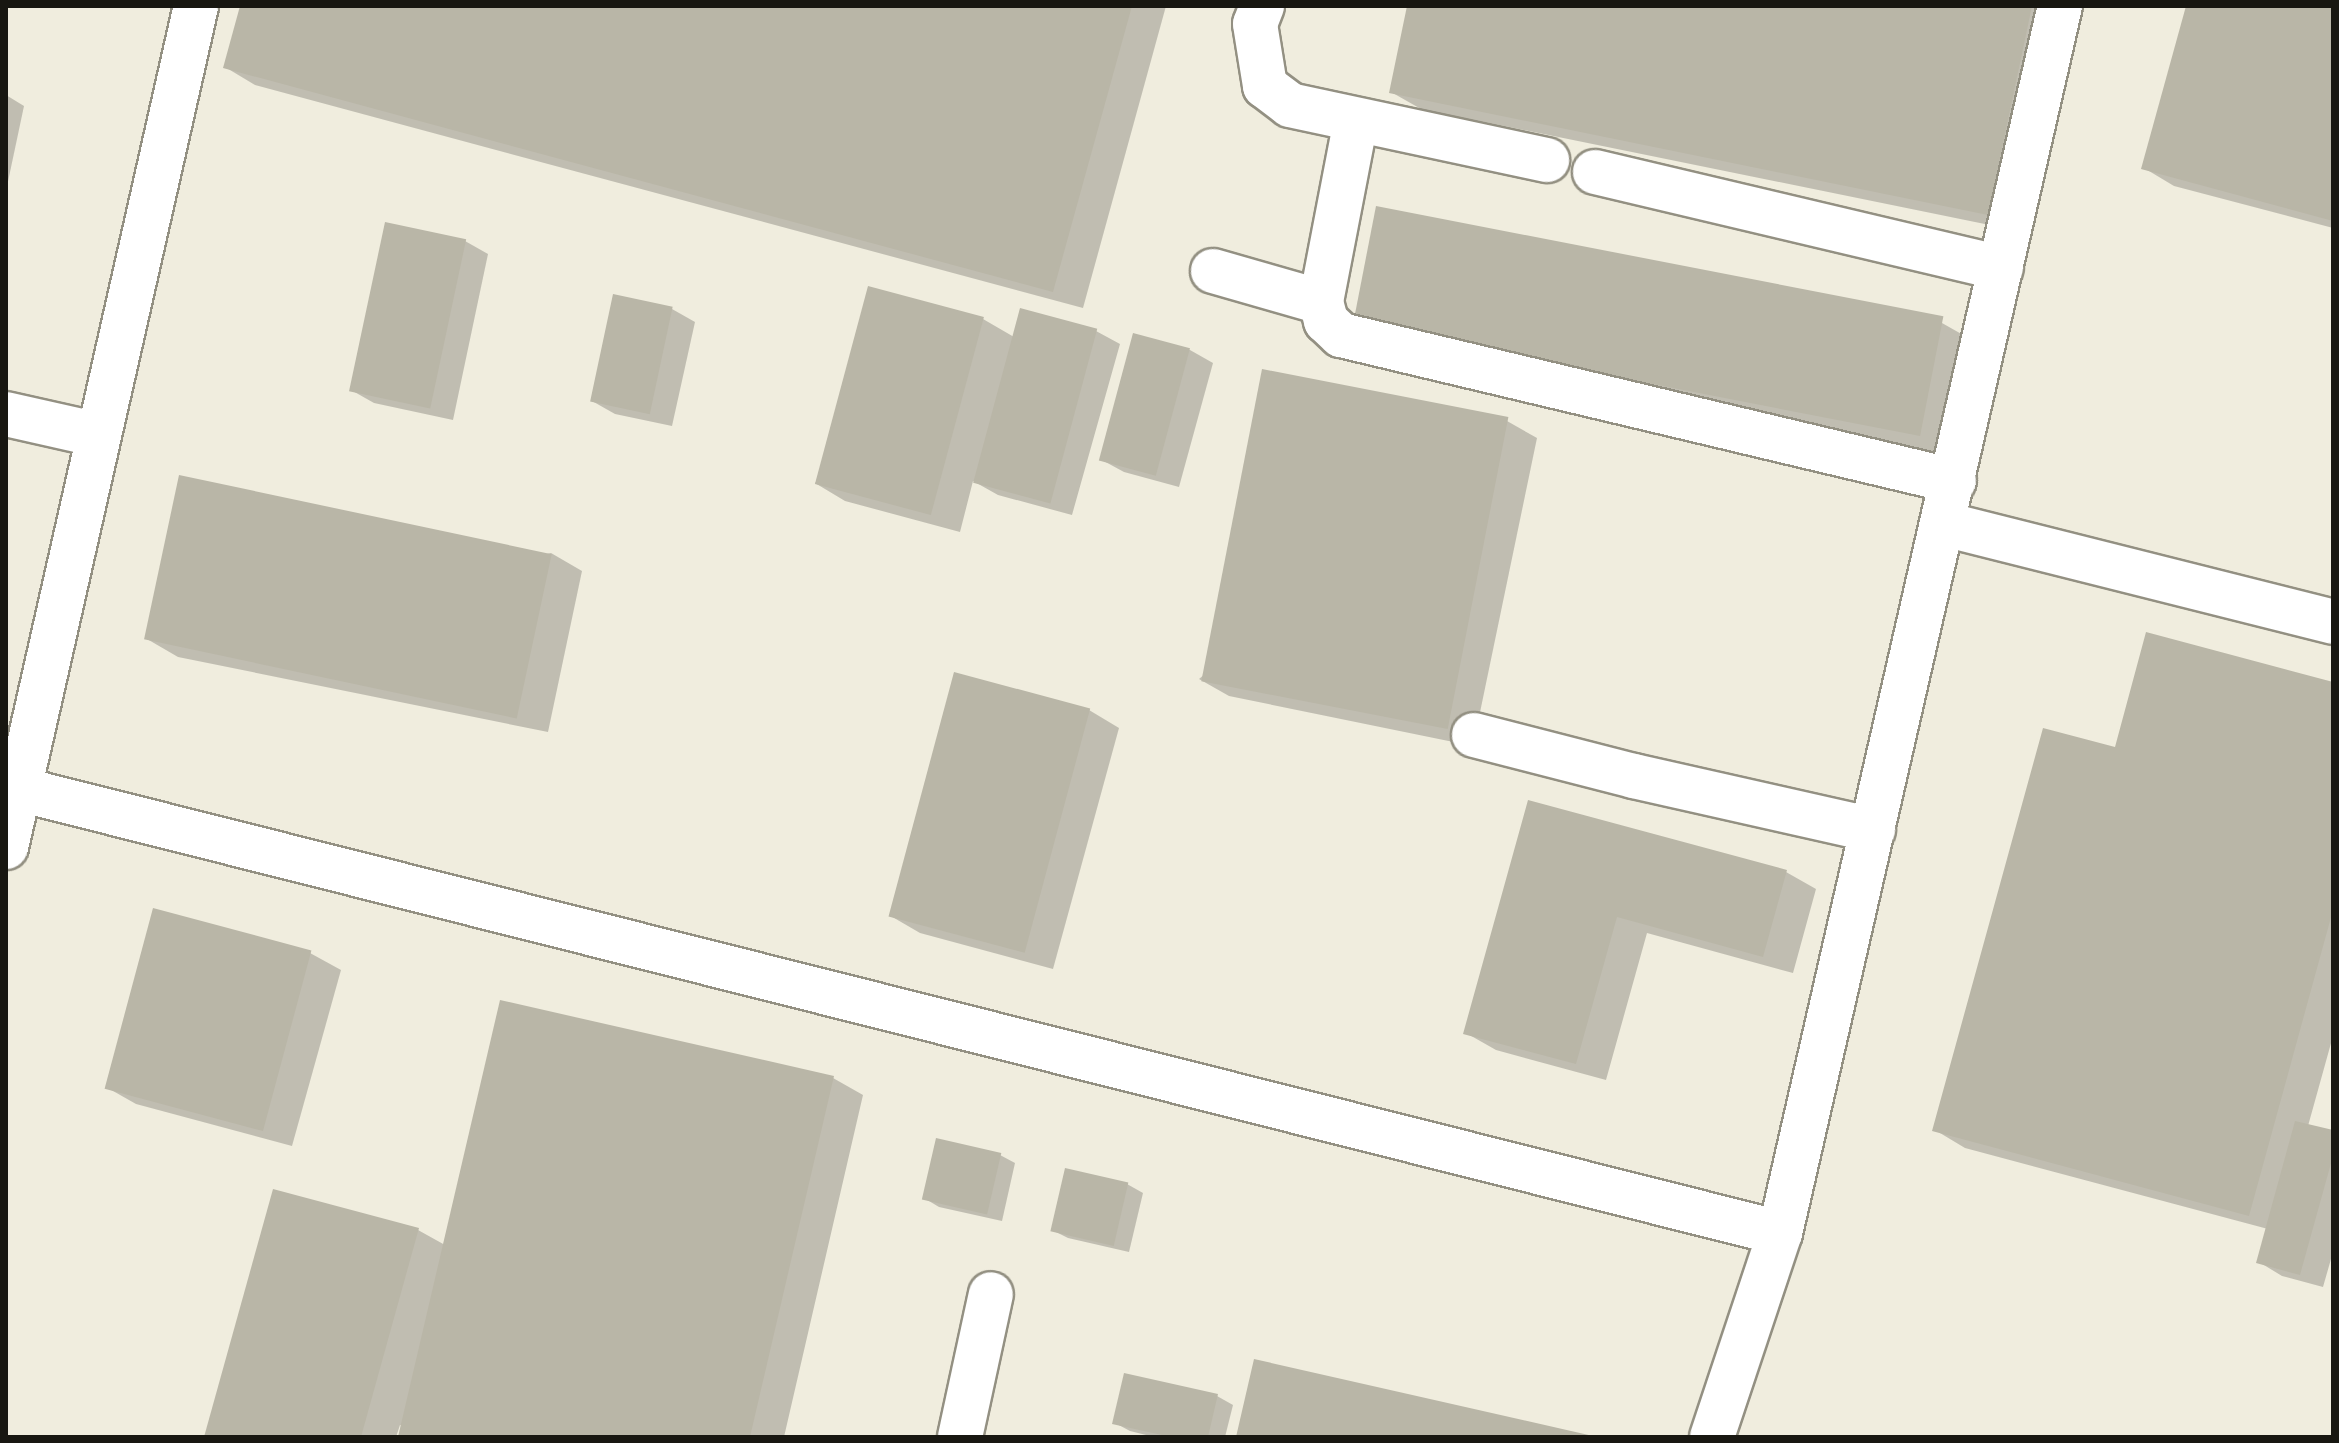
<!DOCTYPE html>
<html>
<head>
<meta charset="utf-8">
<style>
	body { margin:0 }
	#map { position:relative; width:2339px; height:1443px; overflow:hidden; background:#f0edde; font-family:"Titillium Web",sans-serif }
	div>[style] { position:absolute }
	.shadow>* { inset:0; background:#0003 }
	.building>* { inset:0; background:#b9b6a7; transform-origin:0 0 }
	.roads { filter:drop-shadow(2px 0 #939082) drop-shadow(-2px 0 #939082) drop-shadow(0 2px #939082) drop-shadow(0 -2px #939082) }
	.minor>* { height:44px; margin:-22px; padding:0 22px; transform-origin:22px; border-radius:22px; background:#fff }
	span { translate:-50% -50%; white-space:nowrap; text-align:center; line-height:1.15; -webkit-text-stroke:6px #f0edde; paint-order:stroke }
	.frame { position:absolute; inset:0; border:8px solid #181711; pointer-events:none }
</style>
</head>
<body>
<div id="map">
	<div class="shadow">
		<i style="clip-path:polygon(242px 6px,1166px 6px,1083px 308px,255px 85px,225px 67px)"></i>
		<i style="clip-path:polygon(1409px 6px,2066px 6px,2019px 231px,1421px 109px,1391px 92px)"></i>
		<i style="clip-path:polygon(2188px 6px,2333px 6px,2333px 228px,2174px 186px,2144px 168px)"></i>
		<i style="clip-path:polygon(6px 95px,24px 106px,6px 191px)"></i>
		<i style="clip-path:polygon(465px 241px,488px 254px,453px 420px,374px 403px,351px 390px)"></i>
		<i style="clip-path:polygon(672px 309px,695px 322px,672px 426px,615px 414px,592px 401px)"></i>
		<i style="clip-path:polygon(983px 319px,1014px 337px,1096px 331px,1120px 344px,1072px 515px,998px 495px,973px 481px,960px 532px,845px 501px,815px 483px)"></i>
		<i style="clip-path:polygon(1942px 323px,1972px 340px,1947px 457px,1384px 342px)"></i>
		<i style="clip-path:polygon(1135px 335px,1190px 350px,1213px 363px,1179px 487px,1124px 472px,1100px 459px)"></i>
		<i style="clip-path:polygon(1507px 421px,1537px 438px,1473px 746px,1229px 696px,1199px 679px)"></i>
		<i style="clip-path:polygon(551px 553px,582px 571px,548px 732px,178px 657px,147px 639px)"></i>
		<i style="clip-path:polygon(2333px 685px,2333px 1036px,2308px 1126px,2333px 1132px,2333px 1252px,2323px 1287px,2282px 1276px,2259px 1262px,2268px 1229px,1965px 1148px,1935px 1130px,2116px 750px)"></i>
		<i style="clip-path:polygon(1089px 710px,1119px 728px,1053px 969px,920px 933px,889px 915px)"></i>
		<i style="clip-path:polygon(1529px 803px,1786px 872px,1816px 889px,1793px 973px,1647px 933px,1606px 1080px,1496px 1050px,1466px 1033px)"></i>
		<i style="clip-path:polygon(310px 953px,341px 970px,292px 1146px,136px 1104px,106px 1087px)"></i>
		<i style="clip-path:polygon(833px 1078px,863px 1095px,784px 1437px,400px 1437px,403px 1426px,400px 1425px,396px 1437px,207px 1437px,418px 1230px,445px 1245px)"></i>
		<i style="clip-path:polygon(1000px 1155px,1015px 1163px,1002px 1221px,939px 1207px,924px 1198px)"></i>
		<i style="clip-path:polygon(1127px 1184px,1143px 1193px,1129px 1252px,1068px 1238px,1052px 1230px)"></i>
		<i style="clip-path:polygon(1217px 1396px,1233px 1405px,1225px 1437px,1154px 1437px,1130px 1431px,1115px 1423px)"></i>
	</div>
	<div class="building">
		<i style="clip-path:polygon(240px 6px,1132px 6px,1053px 292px,223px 68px)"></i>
		<i style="clip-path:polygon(1407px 6px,2032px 6px,1988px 215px,1389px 93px)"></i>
		<i style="clip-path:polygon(2186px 6px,2333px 6px,2333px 221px,2141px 169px)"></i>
		<i style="left:1376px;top:206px;width:578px;height:122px;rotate:11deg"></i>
		<i style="left:385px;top:222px;width:83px;height:173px;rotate:12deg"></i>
		<i style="left:868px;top:286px;width:120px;height:205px;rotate:15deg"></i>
		<i style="left:613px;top:294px;width:61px;height:110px;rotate:12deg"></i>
		<i style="left:1020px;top:308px;width:80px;height:181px;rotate:15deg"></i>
		<i style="left:1133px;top:333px;width:59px;height:132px;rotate:15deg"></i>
		<i style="left:1262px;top:369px;width:251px;height:318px;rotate:11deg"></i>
		<i style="left:179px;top:475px;width:381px;height:168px;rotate:12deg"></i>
		<i style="clip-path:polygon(2146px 632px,2333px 682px,2333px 910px,2249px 1216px,1932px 1131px,2043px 728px,2115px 747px)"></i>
		<i style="left:954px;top:672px;width:141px;height:253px;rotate:15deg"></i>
		<i style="clip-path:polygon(1528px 800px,1787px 870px,1763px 957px,1617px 917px,1576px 1064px,1463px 1034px)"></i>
		<i style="left:153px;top:908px;width:164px;height:187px;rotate:15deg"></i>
		<i style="clip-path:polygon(500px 1000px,834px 1076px,750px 1437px,398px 1437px)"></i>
		<i style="clip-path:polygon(2295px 1121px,2333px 1130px,2333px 1156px,2300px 1275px,2256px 1263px)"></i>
		<i style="left:936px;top:1138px;width:67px;height:63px;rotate:13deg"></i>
		<i style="left:1065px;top:1168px;width:65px;height:65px;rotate:13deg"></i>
		<i style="clip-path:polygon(273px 1189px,419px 1228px,361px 1437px,204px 1437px)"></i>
		<i style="clip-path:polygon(1254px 1359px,1593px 1436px,1593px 1437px,1236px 1437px)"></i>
		<i style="clip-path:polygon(1124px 1373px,1218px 1394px,1208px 1437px,1171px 1437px,1112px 1424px)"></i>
	</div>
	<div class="roads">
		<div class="minor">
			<i style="left:1262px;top:6px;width:19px;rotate:111deg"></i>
			<i style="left:1255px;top:24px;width:63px;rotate:80.8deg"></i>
			<i style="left:1265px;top:86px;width:31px;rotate:37deg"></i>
			<i style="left:1290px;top:105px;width:263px;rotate:12.1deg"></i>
			<i style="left:1356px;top:120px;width:185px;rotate:100.9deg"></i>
			<i style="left:1321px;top:302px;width:20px;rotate:75deg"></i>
			<i style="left:1326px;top:321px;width:21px;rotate:43deg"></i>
			<i style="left:1341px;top:335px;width:630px;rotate:13.4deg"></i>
			<i style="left:1595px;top:172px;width:417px;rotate:13.3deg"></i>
			<i style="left:1213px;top:271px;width:112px;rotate:16deg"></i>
			<i style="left:6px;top:414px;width:95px;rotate:12.7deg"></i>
			<i style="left:1944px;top:524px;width:401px;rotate:14.1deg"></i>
			<i style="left:1474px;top:735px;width:165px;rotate:14.4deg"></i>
			<i style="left:1634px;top:776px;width:245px;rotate:12.7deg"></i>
			<i style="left:19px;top:789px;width:1816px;rotate:14.15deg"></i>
			<i style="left:6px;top:847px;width:862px;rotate:-77.27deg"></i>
			<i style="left:960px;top:1437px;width:146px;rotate:-77.8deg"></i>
			<i style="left:1712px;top:1437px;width:215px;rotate:-71.6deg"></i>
			<i style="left:1780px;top:1233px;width:1259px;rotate:-77.15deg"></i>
		</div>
	</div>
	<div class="frame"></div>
</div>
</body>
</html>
